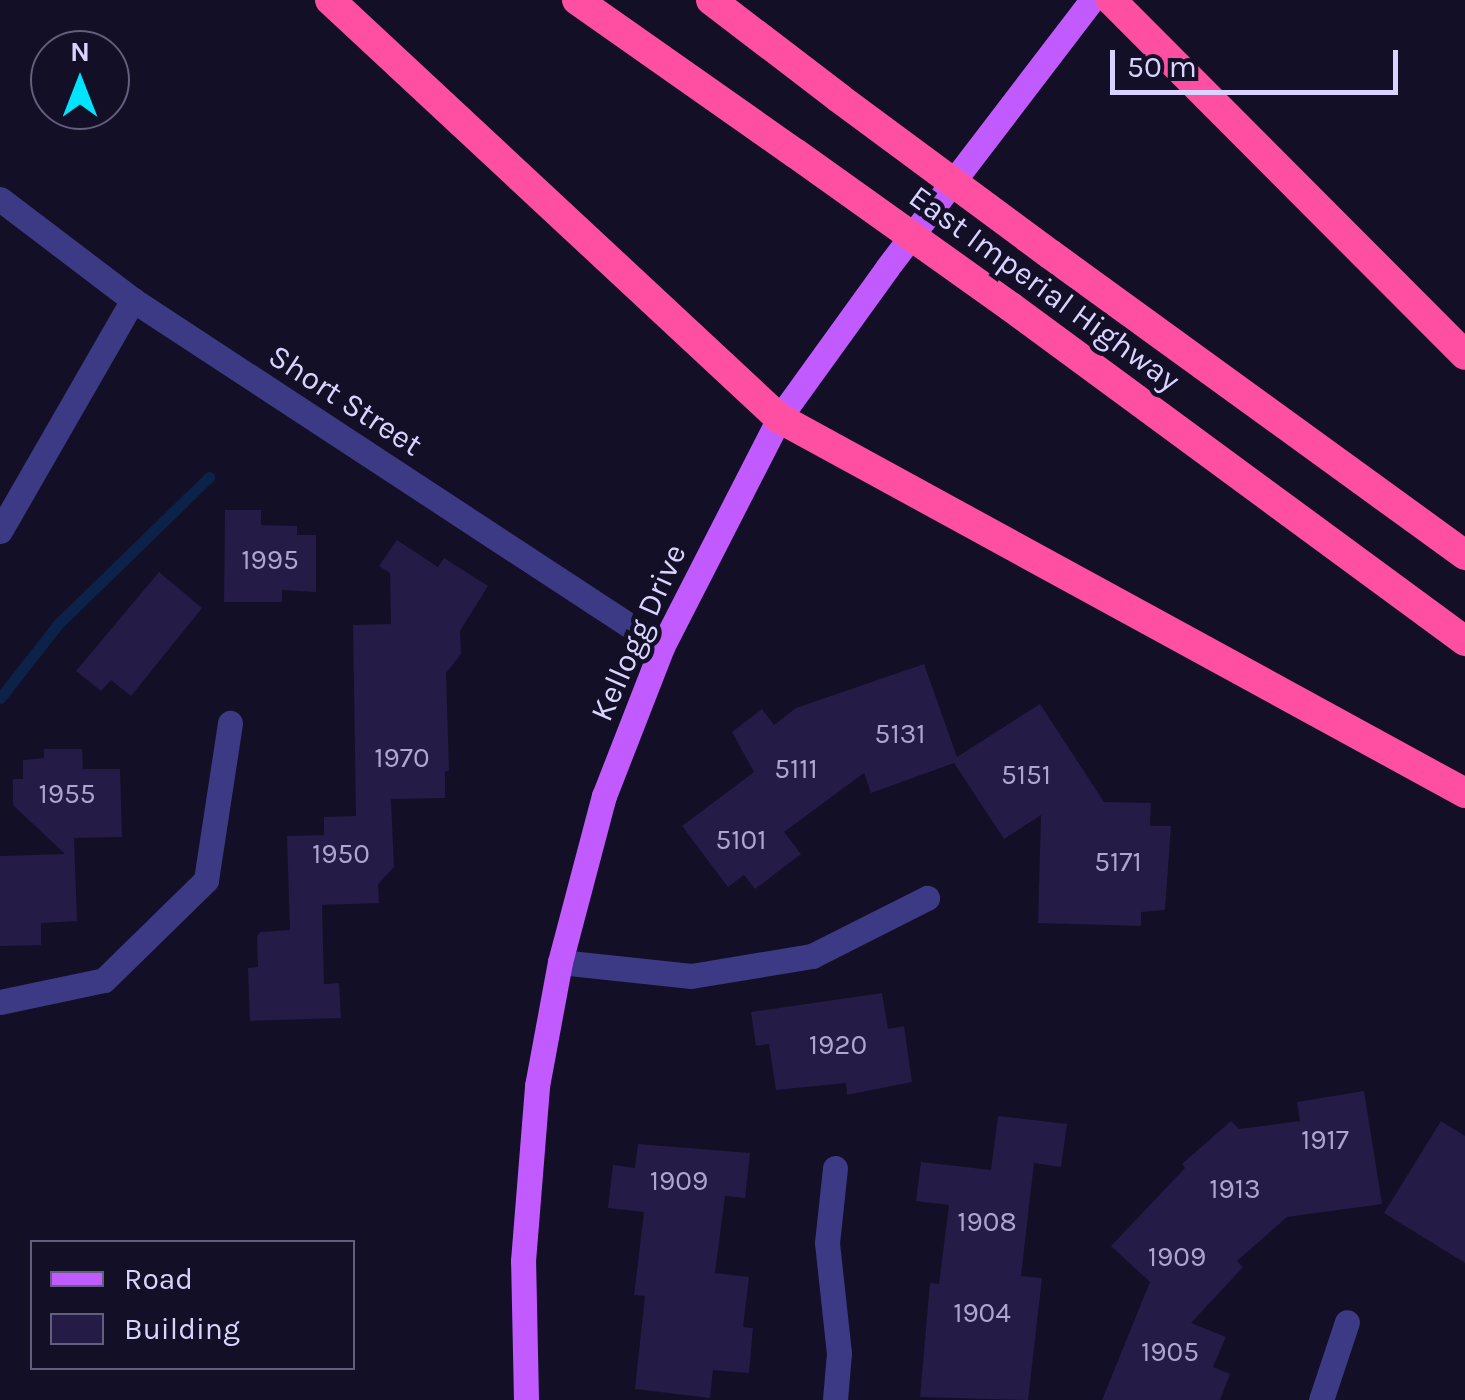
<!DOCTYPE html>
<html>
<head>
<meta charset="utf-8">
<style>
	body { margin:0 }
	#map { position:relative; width:1465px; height:1400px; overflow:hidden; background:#130f26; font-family:Karla,sans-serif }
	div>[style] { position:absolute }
	.stream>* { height:11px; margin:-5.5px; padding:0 5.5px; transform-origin:5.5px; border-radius:5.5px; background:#0c2248 }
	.building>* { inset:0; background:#241b47 }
	.minor>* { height:25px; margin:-12.5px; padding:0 12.5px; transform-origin:12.5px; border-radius:12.5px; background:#3d3a85 }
	.major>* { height:25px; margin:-12.5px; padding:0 12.5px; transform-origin:12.5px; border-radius:12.5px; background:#c25bff }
	.highway>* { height:30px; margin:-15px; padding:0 15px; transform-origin:15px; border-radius:15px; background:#ff4fa3 }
	.highway-bridge>* { height:30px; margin:-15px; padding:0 15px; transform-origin:15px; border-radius:15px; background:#ff4fa3 }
	span { translate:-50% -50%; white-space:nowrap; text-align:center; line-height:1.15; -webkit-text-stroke:9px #130f26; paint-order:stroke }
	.number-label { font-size:28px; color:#aca6d1 }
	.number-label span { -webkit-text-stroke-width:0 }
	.street-label { font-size:32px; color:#d9d4ff }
	.legend { position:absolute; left:30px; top:1240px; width:325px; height:130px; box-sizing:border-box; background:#130f26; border:2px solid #625e7d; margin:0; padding:12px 18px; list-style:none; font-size:30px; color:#d9d4ff }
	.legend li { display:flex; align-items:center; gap:20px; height:50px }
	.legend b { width:50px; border:2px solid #625e7d }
	.north { position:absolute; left:30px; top:30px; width:100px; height:100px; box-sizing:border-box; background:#130f26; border:2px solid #625e7d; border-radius:50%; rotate:0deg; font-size:28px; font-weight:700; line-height:40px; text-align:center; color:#d9d4ff }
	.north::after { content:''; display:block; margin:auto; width:35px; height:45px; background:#00e5ff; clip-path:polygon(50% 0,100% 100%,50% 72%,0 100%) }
	.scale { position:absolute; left:1110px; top:50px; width:288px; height:45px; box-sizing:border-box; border:5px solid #d9d4ff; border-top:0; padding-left:12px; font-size:30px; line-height:35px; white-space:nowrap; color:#d9d4ff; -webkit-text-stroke:8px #130f26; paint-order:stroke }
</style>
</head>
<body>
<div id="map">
	<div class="stream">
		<i style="left:0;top:698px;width:94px;rotate:-51.9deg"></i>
		<i style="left:58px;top:624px;width:211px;rotate:-44.2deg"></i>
	</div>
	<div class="building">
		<i style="clip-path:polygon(225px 510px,261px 510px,261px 525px,297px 526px,297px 535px,316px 535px,316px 592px,282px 590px,282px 602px,224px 602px)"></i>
		<i style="clip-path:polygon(397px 540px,438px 567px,444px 558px,488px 586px,460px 631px,461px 654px,446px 673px,449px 771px,445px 771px,445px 798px,391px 799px,394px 867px,378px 884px,379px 903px,322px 905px,324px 984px,339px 983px,341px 1018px,250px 1021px,248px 968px,258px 967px,257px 937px,260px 932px,290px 930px,287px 836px,324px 835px,324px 817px,356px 816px,353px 625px,391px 624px,390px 573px,379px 566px)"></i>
		<i style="clip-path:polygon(159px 572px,202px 608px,131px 696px,111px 680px,101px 691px,76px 671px)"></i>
		<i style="clip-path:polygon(924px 664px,957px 757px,1040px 704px,1104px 802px,1151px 803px,1150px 826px,1171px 826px,1165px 910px,1141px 912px,1141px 926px,1038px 923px,1041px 815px,1004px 839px,954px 763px,871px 793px,864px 773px,784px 832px,801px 854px,755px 889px,744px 875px,728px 887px,682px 826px,754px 772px,732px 732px,762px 709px,774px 725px,796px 708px)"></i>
		<i style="clip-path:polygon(44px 749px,82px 749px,83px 769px,120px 769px,122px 837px,74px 838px,77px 921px,41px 923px,41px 945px,0 946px,0 856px,65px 854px,13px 805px,13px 779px,23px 779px,23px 760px,44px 758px)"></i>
		<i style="clip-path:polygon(882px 993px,888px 1029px,904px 1026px,912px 1082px,847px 1095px,846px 1083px,776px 1090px,769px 1044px,756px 1046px,751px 1012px)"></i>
		<i style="clip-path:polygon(1364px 1091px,1382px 1204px,1287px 1217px,1237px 1261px,1243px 1267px,1191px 1323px,1226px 1337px,1213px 1367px,1230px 1374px,1220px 1400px,1102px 1400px,1150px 1282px,1111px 1246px,1185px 1168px,1182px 1164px,1231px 1121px,1239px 1129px,1300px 1121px,1297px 1102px)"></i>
		<i style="clip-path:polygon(998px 1116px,1067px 1124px,1061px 1167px,1034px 1163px,1021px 1276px,1042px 1278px,1028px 1400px,920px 1397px,930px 1283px,939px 1284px,949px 1205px,916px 1201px,921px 1162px,991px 1170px)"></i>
		<i style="clip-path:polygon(1441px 1121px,1465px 1136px,1465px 1263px,1384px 1213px)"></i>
		<i style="clip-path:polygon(638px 1144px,750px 1153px,745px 1198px,725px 1196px,715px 1273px,749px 1277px,743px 1327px,753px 1328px,749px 1373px,713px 1370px,710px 1398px,635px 1389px,645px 1296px,634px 1295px,644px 1212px,608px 1208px,613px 1165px,635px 1168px)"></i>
	</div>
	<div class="minor">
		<i style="left:0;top:199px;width:167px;rotate:37.2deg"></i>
		<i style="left:133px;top:300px;width:633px;rotate:33.26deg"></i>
		<i style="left:0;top:531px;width:267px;rotate:-60.1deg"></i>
		<i style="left:560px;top:962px;width:132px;rotate:6.1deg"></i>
		<i style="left:691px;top:976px;width:123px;rotate:-9.4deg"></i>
		<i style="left:812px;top:956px;width:129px;rotate:-26.8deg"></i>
		<i style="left:0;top:1002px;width:106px;rotate:-11.9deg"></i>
		<i style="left:104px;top:980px;width:143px;rotate:-44.4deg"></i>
		<i style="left:206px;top:880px;width:159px;rotate:-81.3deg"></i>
		<i style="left:835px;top:1168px;width:75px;rotate:96.1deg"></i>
		<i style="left:827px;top:1243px;width:111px;rotate:83.8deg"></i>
		<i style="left:839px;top:1353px;width:47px;rotate:94.9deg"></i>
		<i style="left:1321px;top:1400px;width:82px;rotate:-71.6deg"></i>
	</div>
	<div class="major">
		<i style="left:526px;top:1400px;width:139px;rotate:-91.2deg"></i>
		<i style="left:523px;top:1261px;width:176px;rotate:-85.4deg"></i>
		<i style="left:537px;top:1086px;width:126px;rotate:-79.5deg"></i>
		<i style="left:560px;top:962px;width:172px;rotate:-75.2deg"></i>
		<i style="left:604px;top:796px;width:160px;rotate:-68.7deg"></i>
		<i style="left:662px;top:647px;width:257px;rotate:-62.9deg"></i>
		<i style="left:779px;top:418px;width:185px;rotate:-54.2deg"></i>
		<i style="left:887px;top:268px;width:337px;rotate:-52.6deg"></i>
	</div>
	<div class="highway">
		<i style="left:330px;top:0;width:613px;rotate:42.95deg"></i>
		<i style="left:779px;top:418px;width:782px;rotate:28.66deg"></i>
		<i style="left:577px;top:0;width:266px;rotate:35.1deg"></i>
		<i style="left:711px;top:0;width:161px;rotate:37.4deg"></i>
		<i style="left:1111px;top:0;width:501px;rotate:45.08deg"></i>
		<i style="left:1050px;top:254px;width:513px;rotate:35.95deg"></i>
		<i style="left:1011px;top:307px;width:564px;rotate:36.34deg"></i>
	</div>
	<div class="highway-bridge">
		<i style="left:839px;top:98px;width:262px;rotate:36.5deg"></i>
		<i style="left:795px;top:153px;width:265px;rotate:35.5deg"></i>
	</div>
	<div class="number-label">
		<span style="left:270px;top:560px">1995</span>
		<span style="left:900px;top:734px">5131</span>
		<span style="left:402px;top:758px">1970</span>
		<span style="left:796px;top:769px">5111</span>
		<span style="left:1026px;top:775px">5151</span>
		<span style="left:67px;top:794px">1955</span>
		<span style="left:741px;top:840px">5101</span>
		<span style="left:341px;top:854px">1950</span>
		<span style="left:1118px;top:862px">5171</span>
		<span style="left:838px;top:1045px">1920</span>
		<span style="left:1325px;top:1140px">1917</span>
		<span style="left:679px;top:1181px">1909</span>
		<span style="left:1235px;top:1189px">1913</span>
		<span style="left:987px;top:1222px">1908</span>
		<span style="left:1177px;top:1257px">1909</span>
		<span style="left:982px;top:1313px">1904</span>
		<span style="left:1170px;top:1352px">1905</span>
	</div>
	<div class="street-label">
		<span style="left:1044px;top:289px;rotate:36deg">East Imperial Highway</span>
		<span style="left:345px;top:401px;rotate:33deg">Short Street</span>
		<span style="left:639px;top:633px;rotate:-66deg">Kellogg Drive</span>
	</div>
	<ul class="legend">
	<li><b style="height:12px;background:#c25bff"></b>Road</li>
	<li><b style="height:28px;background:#241b47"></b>Building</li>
	</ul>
	<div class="north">N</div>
	<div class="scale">50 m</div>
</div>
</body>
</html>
